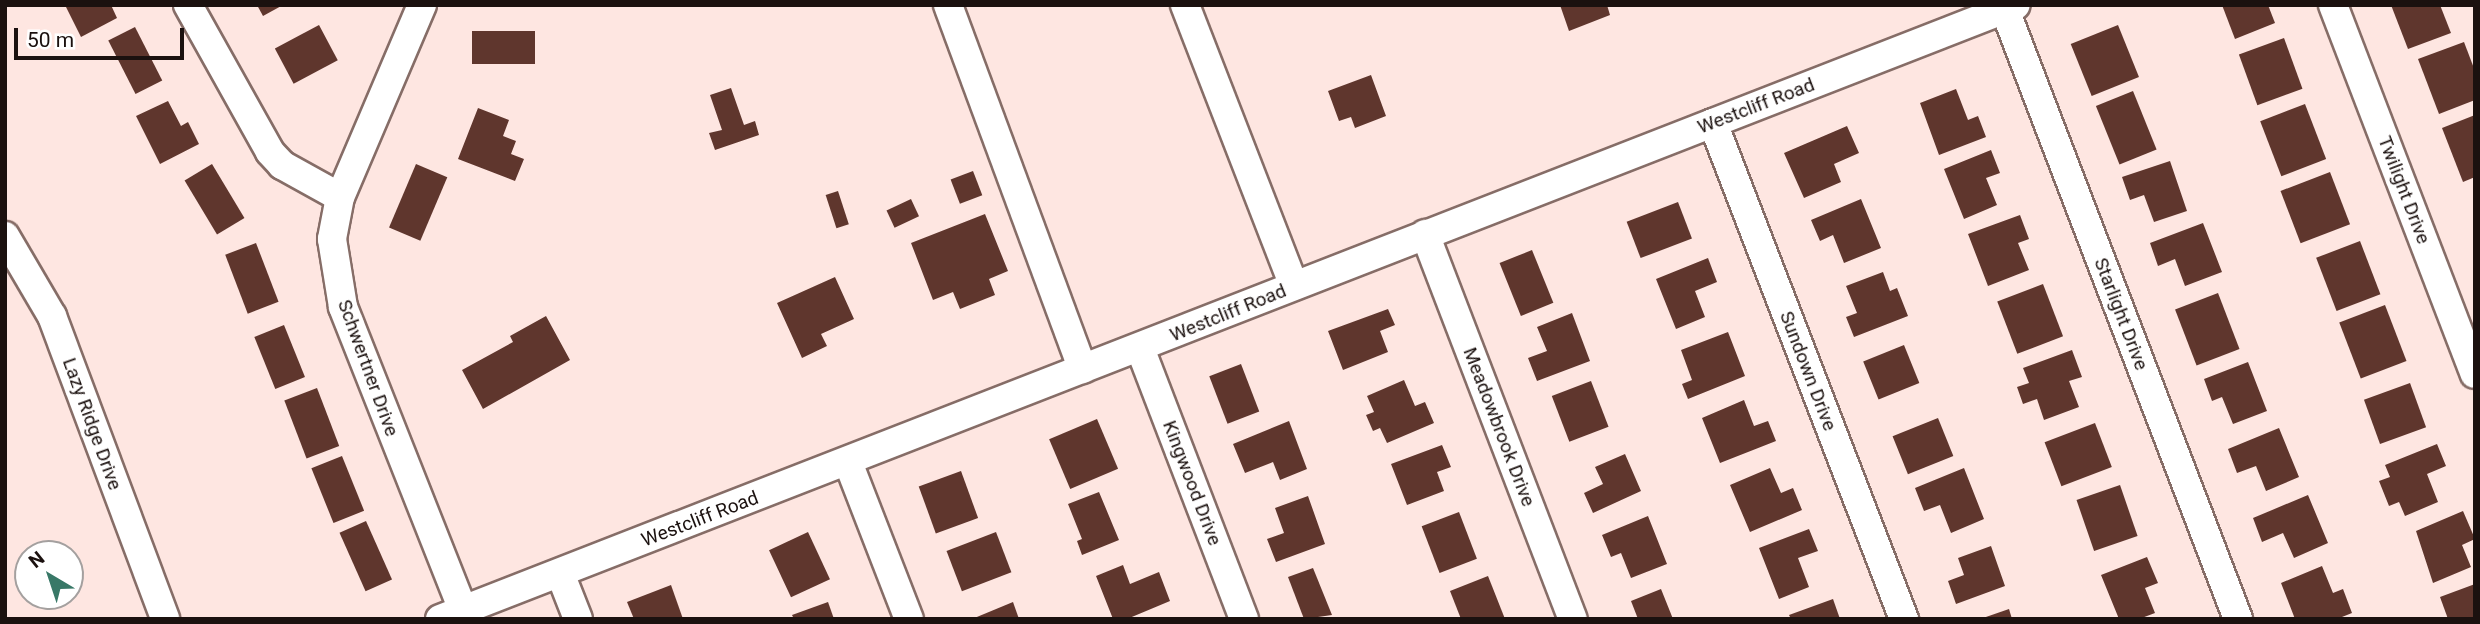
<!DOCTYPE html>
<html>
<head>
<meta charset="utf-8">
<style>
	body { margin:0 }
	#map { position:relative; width:2480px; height:624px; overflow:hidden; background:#fee6e1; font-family:Roboto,sans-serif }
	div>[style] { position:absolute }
	.building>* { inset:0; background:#5f362d; transform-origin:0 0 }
	.roads { filter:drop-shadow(2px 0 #866d67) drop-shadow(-2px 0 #866d67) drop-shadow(0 2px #866d67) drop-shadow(0 -2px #866d67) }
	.minor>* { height:28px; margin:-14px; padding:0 14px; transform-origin:14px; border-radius:14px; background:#fff }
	span { translate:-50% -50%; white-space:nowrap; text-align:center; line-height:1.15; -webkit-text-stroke:7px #fff; paint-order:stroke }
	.street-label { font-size:19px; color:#1b110f }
	.frame { position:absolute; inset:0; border:7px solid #1b110f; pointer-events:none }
	.north { position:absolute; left:14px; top:540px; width:70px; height:70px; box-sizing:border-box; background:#fff; border:2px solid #a4a09f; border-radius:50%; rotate:321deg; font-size:19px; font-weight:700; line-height:28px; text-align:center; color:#1b110f }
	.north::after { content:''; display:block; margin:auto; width:24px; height:32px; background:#387867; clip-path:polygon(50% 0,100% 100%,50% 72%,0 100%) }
	.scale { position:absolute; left:14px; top:28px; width:170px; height:32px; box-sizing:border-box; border:4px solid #1b110f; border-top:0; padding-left:9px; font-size:21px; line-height:24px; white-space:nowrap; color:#1b110f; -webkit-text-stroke:5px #fff; paint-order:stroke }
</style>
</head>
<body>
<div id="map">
	<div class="building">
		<i style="clip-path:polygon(65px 5px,111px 5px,117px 18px,81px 37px)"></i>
		<i style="clip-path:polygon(257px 5px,283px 5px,263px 16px)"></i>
		<i style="clip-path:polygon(1560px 5px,1607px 5px,1610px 15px,1569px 31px)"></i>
		<i style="clip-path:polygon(2222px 5px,2268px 5px,2275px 23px,2235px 39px)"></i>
		<i style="clip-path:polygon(2391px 5px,2440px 5px,2451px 33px,2408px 49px)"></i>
		<i style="left:319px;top:25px;width:40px;height:50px;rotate:62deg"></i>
		<i style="left:2118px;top:25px;width:56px;height:51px;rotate:68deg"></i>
		<i style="left:135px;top:27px;width:60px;height:30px;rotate:63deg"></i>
		<i style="left:535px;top:31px;width:33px;height:63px;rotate:90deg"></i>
		<i style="left:2284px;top:38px;width:54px;height:48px;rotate:70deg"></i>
		<i style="clip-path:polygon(2464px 42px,2475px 71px,2475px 100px,2439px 114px,2418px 59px)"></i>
		<i style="clip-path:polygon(1371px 75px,1386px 116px,1355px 128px,1351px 117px,1339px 121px,1328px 91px)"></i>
		<i style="clip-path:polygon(731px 88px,744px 125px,755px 121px,759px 135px,715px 150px,709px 133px,722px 130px,710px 95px)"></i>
		<i style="clip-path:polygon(1956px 89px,1968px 120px,1978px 116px,1986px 137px,1939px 155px,1920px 103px)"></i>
		<i style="left:2133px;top:91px;width:63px;height:40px;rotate:68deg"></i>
		<i style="clip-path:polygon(168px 101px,181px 126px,188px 122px,199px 144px,160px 164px,136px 116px)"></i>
		<i style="left:2305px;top:104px;width:59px;height:48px;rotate:69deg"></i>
		<i style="clip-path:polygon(478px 108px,509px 120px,503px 136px,516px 141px,511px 154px,524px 159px,515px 181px,458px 159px)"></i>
		<i style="clip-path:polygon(2475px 115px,2475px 177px,2463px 182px,2442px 128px)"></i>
		<i style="clip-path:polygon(1847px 126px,1859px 153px,1834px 164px,1841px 182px,1804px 198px,1784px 153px)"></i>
		<i style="clip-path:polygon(1991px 150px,2000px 173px,1986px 178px,1997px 205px,1964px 219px,1944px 169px)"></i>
		<i style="clip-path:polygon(2170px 161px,2187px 211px,2154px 222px,2144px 195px,2130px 200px,2122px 177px)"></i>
		<i style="left:212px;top:164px;width:63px;height:32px;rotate:59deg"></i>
		<i style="left:416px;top:164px;width:34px;height:69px;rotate:23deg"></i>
		<i style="left:973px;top:171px;width:26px;height:24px;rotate:69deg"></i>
		<i style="left:2330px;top:172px;width:56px;height:53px;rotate:69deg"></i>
		<i style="left:838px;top:191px;width:35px;height:13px;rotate:72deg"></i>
		<i style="left:911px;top:199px;width:19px;height:27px;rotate:65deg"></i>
		<i style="clip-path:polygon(1861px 199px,1881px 248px,1844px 263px,1833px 235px,1820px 241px,1811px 220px)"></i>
		<i style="left:1678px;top:202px;width:39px;height:55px;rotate:69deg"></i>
		<i style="clip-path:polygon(985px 214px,1008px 271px,989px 279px,995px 295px,960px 309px,953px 292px,933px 300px,911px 243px)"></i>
		<i style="clip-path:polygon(2020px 215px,2029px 239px,2018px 243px,2029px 270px,1988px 286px,1968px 234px)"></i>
		<i style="clip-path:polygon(2203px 223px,2222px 272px,2185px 286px,2175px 259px,2158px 266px,2150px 243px)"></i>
		<i style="left:2360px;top:241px;width:57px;height:47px;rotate:69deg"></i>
		<i style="left:256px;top:243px;width:63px;height:33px;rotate:69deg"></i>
		<i style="left:1532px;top:250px;width:57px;height:35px;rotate:68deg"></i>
		<i style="clip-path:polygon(1708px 258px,1717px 282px,1695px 291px,1705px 317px,1676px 329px,1656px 279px)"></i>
		<i style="clip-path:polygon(1883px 272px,1890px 291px,1897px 288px,1908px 316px,1854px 337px,1846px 317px,1857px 313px,1846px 286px)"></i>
		<i style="clip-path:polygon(835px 277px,854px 319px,821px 334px,827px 346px,802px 358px,777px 303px)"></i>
		<i style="left:2043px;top:284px;width:56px;height:49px;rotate:69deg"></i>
		<i style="left:2218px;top:293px;width:60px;height:46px;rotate:69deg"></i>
		<i style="left:2385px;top:305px;width:60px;height:49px;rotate:69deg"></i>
		<i style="clip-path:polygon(1388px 309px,1395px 325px,1380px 331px,1388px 352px,1343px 370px,1328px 331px)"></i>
		<i style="clip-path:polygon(1572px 313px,1590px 361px,1537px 381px,1528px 358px,1547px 351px,1537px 327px)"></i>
		<i style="clip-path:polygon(546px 316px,570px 360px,483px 409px,462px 370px,513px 342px,510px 336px)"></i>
		<i style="left:284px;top:325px;width:56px;height:32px;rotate:68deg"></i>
		<i style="clip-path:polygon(1728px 332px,1745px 376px,1688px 399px,1682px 384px,1692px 380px,1681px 350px)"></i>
		<i style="left:1904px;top:345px;width:41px;height:44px;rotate:68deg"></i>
		<i style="clip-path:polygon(2072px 350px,2082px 377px,2069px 381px,2079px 407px,2044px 420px,2037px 399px,2023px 404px,2017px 387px,2029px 383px,2023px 368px)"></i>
		<i style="clip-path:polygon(2248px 362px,2267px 411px,2233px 424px,2222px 397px,2212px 401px,2204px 379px)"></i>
		<i style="left:1241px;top:364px;width:51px;height:34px;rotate:69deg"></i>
		<i style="clip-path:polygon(1404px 380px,1415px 406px,1425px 402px,1434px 423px,1387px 443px,1380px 428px,1373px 431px,1366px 415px,1374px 412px,1367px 396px)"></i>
		<i style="left:1591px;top:381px;width:49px;height:42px;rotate:69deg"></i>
		<i style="left:2410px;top:383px;width:47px;height:49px;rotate:70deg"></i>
		<i style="left:317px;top:388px;width:62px;height:35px;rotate:69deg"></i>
		<i style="clip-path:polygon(1744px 400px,1754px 426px,1768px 421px,1776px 441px,1720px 463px,1702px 418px)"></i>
		<i style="left:1938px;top:418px;width:41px;height:49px;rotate:68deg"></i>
		<i style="left:1097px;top:419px;width:54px;height:52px;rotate:67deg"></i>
		<i style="clip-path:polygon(1289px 421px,1307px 469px,1280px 480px,1273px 462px,1245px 473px,1233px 444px)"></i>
		<i style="left:2095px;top:423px;width:47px;height:54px;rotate:69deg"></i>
		<i style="clip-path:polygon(2279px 428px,2299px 477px,2266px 491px,2256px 466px,2237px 473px,2228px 449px)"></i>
		<i style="clip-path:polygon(2437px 444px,2446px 466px,2427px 474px,2438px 502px,2405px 516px,2399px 502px,2389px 506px,2379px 481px,2390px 477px,2385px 465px)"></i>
		<i style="clip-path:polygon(1442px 445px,1451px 467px,1437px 472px,1444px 491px,1407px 505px,1391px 464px)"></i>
		<i style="clip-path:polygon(1625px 454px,1641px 491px,1593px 513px,1584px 493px,1603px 484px,1595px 467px)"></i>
		<i style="left:342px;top:456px;width:59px;height:33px;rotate:68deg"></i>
		<i style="clip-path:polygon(1770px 468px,1781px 493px,1793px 488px,1802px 510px,1750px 532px,1730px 485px)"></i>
		<i style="clip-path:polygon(1964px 468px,1984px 519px,1951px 533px,1940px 505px,1924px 511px,1915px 488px)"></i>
		<i style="left:961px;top:471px;width:50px;height:45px;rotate:70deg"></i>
		<i style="left:2120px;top:485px;width:54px;height:46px;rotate:71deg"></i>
		<i style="clip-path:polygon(1099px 492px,1119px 540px,1082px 555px,1077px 541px,1082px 539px,1068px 504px)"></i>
		<i style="clip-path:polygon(2308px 495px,2328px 543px,2294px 558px,2283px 533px,2262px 542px,2253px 518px)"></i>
		<i style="clip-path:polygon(1308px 496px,1325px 544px,1276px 562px,1267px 539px,1284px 533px,1275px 508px)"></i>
		<i style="clip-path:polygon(2463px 511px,2475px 539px,2462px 545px,2471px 567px,2433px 583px,2416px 531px)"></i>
		<i style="left:1459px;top:512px;width:50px;height:40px;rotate:69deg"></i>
		<i style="clip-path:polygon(1648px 516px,1667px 564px,1631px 578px,1621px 553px,1611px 557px,1602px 535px)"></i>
		<i style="left:366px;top:521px;width:64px;height:29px;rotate:66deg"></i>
		<i style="clip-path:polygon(1809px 529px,1818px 551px,1798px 558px,1809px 587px,1779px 599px,1759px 548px)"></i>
		<i style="left:808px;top:532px;width:52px;height:43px;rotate:65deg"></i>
		<i style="left:996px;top:532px;width:43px;height:53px;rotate:69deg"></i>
		<i style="clip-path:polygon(1991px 546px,2005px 586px,1956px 604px,1948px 581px,1964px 575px,1958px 558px)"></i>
		<i style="clip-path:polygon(2147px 557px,2158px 583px,2145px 588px,2155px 613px,2139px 619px,2119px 619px,2101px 575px)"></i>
		<i style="clip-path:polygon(1123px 565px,1130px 584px,1159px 572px,1170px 601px,1127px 619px,1113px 619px,1096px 576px)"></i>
		<i style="clip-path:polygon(2322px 566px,2333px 593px,2343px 589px,2352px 613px,2337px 619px,2295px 619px,2281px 583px)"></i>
		<i style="clip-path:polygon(1313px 568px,1332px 615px,1304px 619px,1288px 577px)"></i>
		<i style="clip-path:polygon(1488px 576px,1505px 619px,1461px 619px,1450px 591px)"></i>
		<i style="clip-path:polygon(2475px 584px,2475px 619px,2448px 619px,2440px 597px)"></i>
		<i style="clip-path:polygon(671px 585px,683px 619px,634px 619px,627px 602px)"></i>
		<i style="clip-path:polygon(1661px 589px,1673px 619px,1638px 619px,1631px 601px)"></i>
		<i style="clip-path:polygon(1833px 599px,1840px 619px,1791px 619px,1789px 615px)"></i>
		<i style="clip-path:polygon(828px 602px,834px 619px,794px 619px,792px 615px)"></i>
		<i style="clip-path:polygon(1013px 602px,1019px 619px,972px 619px)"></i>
		<i style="clip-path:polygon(2009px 609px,2012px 619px,1983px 619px,1983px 618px)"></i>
	</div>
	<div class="roads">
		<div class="minor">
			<i style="left:188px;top:5px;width:168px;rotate:60.8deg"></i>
			<i style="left:270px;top:152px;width:18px;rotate:47deg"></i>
			<i style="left:282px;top:165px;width:66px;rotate:28.9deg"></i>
			<i style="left:422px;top:5px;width:209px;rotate:113.1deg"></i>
			<i style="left:340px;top:197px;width:43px;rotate:100.8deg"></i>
			<i style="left:332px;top:239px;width:69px;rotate:80.8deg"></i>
			<i style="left:343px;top:307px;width:326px;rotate:68.4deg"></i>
			<i style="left:948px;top:5px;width:388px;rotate:69.7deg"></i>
			<i style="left:1185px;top:5px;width:301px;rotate:68.8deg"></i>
			<i style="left:2333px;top:5px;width:395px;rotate:69deg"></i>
			<i style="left:2005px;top:10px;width:652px;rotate:69.06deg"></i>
			<i style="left:1713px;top:123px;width:532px;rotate:68.94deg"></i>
			<i style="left:1425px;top:234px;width:412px;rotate:69deg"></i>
			<i style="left:5px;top:236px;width:93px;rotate:59.6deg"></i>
			<i style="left:52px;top:316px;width:323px;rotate:69.5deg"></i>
			<i style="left:1140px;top:348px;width:290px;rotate:69deg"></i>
			<i style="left:848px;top:462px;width:168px;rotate:68.8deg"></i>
			<i style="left:560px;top:573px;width:49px;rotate:68.6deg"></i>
			<i style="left:440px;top:619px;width:1691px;rotate:-21.29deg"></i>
		</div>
	</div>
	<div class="street-label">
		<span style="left:1756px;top:106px;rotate:-21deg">Westcliff Road</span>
		<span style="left:2404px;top:190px;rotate:69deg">Twilight Drive</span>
		<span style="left:1228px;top:313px;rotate:-22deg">Westcliff Road</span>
		<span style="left:2121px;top:314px;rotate:69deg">Starlight Drive</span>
		<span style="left:368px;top:368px;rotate:70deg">Schwertner Drive</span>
		<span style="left:1808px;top:371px;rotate:69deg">Sundown Drive</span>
		<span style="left:92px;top:424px;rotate:70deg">Lazy Ridge Drive</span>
		<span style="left:1499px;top:427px;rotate:69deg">Meadowbrook Drive</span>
		<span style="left:1192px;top:483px;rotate:69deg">Kingwood Drive</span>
		<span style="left:700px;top:519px;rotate:-21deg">Westcliff Road</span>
	</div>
	<div class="frame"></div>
	<div class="north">N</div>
	<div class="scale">50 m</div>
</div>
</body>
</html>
